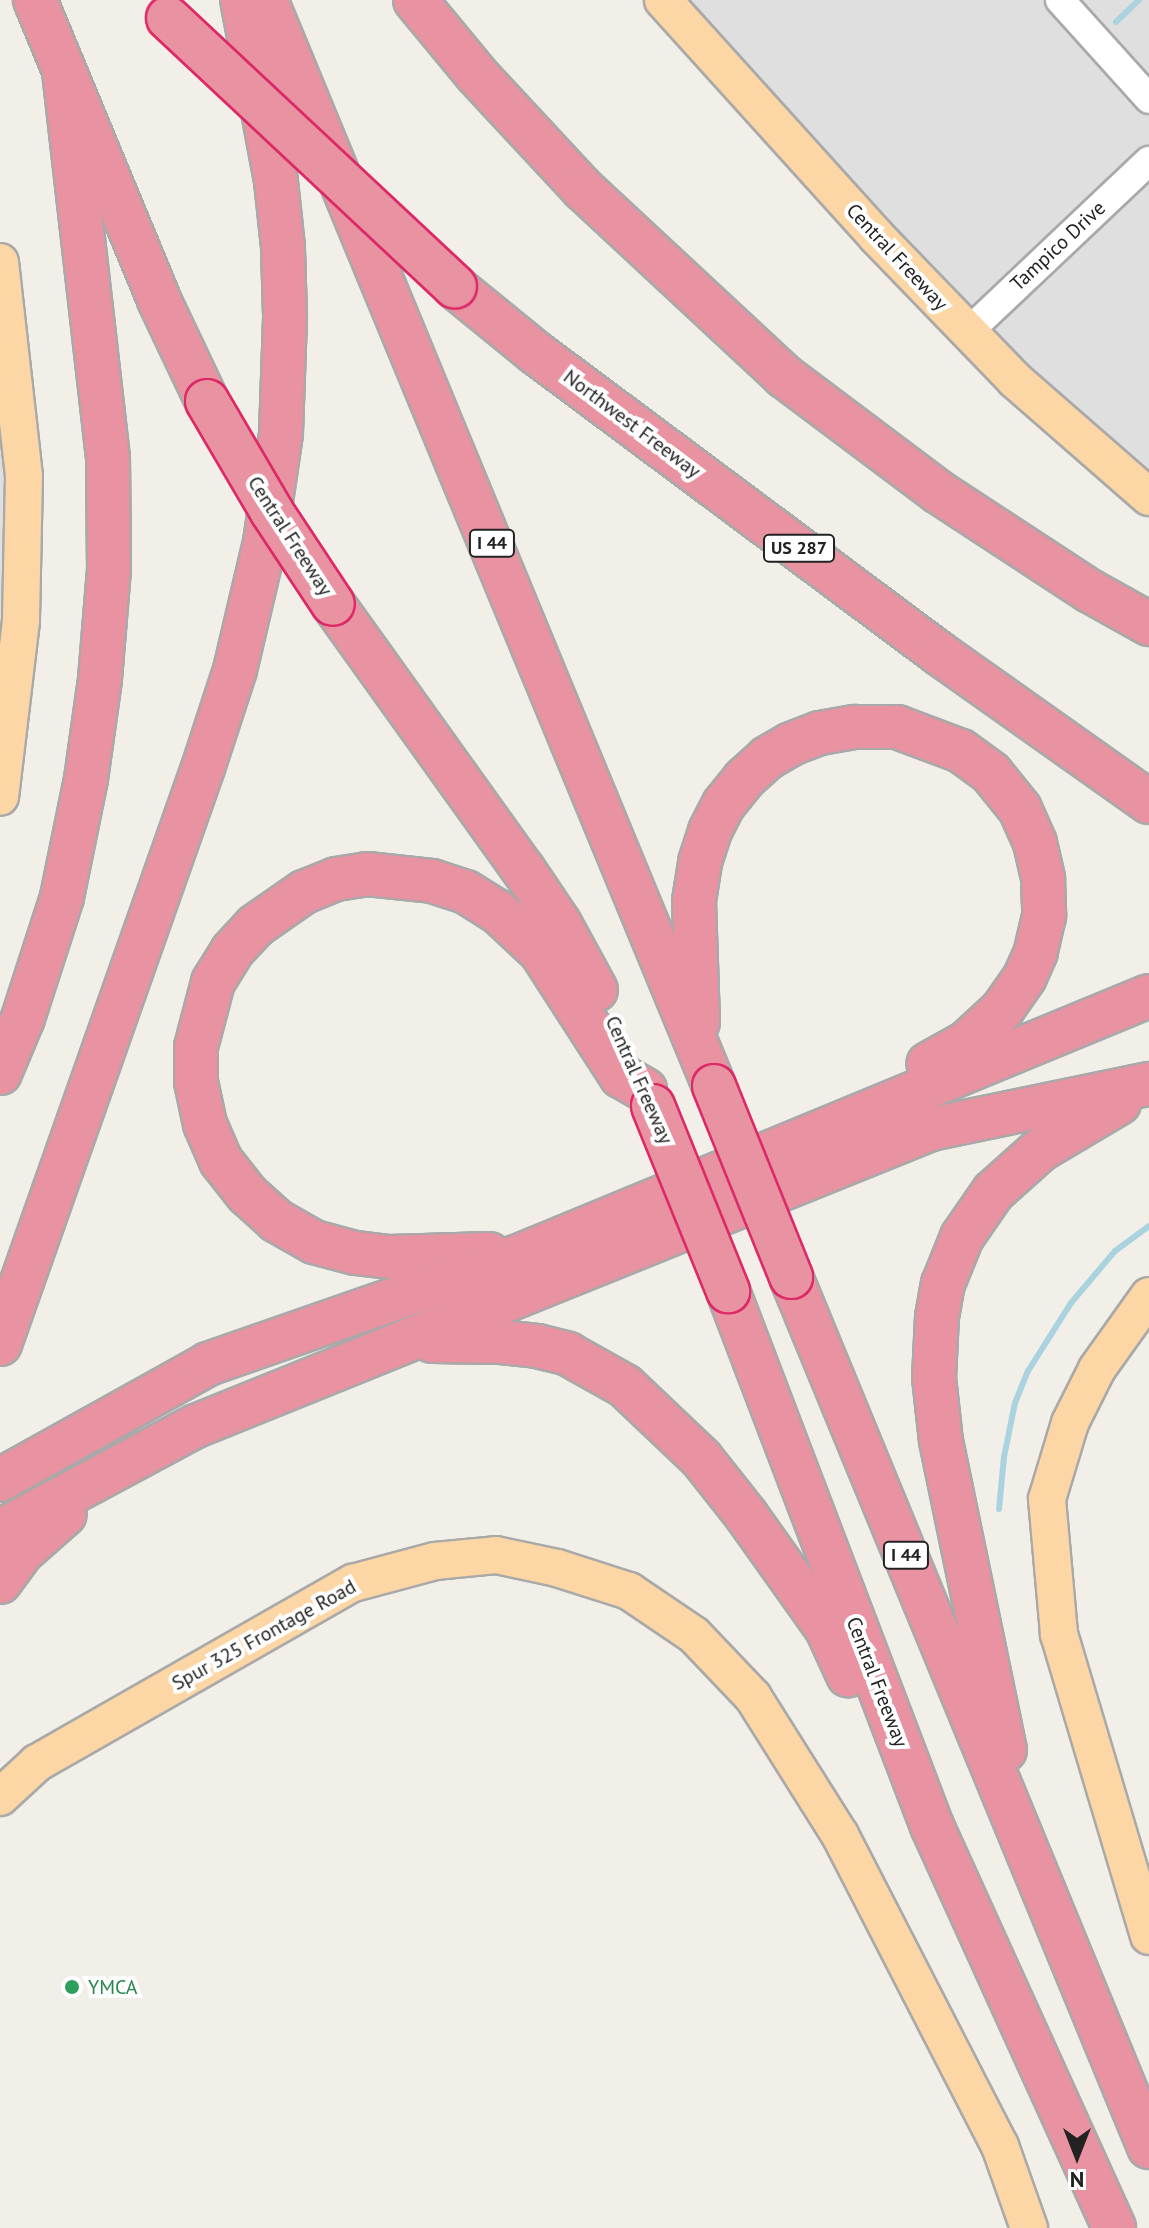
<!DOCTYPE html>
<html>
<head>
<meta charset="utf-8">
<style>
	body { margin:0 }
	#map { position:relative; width:1149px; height:2228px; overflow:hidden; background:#f2efe9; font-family:"PT Sans",sans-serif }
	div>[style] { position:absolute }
	.residential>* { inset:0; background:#e0dfdf }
	.stream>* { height:6px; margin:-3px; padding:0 3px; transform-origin:3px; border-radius:3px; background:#aad3df }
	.roads { filter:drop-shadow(2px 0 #a9a9a9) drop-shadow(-2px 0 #a9a9a9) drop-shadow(0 2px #a9a9a9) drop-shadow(0 -2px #a9a9a9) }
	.minor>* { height:28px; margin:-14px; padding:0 14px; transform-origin:14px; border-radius:14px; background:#fff }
	.major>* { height:36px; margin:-18px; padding:0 18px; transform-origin:18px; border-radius:18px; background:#fcd6a4 }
	.highway>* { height:42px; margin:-21px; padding:0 21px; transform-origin:21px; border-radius:21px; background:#e892a2 }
	.bridges { filter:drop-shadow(2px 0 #dc2a67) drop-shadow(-2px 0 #dc2a67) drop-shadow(0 2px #dc2a67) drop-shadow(0 -2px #dc2a67) }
	.highway-bridge>* { height:42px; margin:-21px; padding:0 21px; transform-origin:21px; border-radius:21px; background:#e892a2 }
	.dots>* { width:22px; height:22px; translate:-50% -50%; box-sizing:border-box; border:4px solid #fff; border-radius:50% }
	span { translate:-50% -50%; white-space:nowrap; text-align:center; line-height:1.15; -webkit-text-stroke:8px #fff; paint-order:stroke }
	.shield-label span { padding:2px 6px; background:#fff; border:2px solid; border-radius:6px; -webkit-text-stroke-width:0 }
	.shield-label { font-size:18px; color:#222; font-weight:700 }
	.street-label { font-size:20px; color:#222 }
	.leisure-label { font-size:20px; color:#27864d }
	.left { translate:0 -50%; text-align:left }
	.north { position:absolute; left:1037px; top:2116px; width:80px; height:80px; -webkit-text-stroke:6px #fff; paint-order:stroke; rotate:180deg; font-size:22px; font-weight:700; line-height:32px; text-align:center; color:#222 }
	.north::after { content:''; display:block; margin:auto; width:28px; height:36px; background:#222; clip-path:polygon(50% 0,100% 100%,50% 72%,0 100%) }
</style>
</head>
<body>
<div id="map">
	<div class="residential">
		<i style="clip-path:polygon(674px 0,1149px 0,1149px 484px,1094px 439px)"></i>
		<i style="clip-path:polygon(0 355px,11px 517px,0 689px)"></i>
	</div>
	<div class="stream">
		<i style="left:1116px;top:22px;width:32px;rotate:-44deg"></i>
		<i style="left:999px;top:1509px;width:52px;rotate:-84.5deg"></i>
		<i style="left:1004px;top:1457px;width:55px;rotate:-78.5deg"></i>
		<i style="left:1015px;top:1403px;width:35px;rotate:-68deg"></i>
		<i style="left:1028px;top:1371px;width:80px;rotate:-57.7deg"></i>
		<i style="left:1071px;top:1303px;width:68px;rotate:-49.8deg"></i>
		<i style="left:1115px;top:1251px;width:42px;rotate:-36.3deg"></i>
	</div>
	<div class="roads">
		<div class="minor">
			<i style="left:1060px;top:0;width:133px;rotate:48deg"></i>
			<i style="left:968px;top:332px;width:249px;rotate:-43.4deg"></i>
		</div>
		<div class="major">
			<i style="left:663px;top:0;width:319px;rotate:47.9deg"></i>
			<i style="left:877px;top:237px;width:199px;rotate:46deg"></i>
			<i style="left:1015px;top:380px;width:178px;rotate:41.1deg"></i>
			<i style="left:0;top:262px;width:215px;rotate:83.6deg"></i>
			<i style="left:24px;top:476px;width:145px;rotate:91.2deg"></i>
			<i style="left:21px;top:621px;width:177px;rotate:96.8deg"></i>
			<i style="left:1149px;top:1296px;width:90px;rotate:125.5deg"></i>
			<i style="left:1097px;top:1369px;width:60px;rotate:116.6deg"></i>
			<i style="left:1070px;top:1423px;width:79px;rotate:106.8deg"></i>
			<i style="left:1047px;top:1499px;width:136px;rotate:84.9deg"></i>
			<i style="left:1059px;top:1634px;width:315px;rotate:73.4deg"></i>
			<i style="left:0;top:1797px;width:50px;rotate:-42.6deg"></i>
			<i style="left:37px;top:1763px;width:364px;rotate:-29.7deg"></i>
			<i style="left:353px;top:1583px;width:85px;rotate:-15deg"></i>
			<i style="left:435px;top:1561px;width:61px;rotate:-5.6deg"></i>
			<i style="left:496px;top:1555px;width:62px;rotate:12deg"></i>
			<i style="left:557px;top:1568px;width:76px;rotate:17.7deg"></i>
			<i style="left:629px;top:1591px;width:78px;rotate:34.1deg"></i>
			<i style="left:694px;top:1635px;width:86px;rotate:46.4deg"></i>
			<i style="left:753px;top:1697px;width:163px;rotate:57.8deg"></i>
			<i style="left:840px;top:1835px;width:350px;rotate:62.8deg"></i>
			<i style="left:1000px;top:2146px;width:87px;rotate:70.5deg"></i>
		</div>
		<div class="highway">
			<i style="left:35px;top:0;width:325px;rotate:67.5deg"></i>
			<i style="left:159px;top:300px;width:112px;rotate:64.6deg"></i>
			<i style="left:266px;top:0;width:1175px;rotate:67.58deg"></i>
			<i style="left:415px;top:0;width:97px;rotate:50.4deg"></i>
			<i style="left:477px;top:75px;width:157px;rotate:47.1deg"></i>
			<i style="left:584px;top:190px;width:273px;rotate:42.9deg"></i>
			<i style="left:784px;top:376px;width:191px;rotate:36.9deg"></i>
			<i style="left:937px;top:491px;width:183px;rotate:33.2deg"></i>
			<i style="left:1090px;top:591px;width:68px;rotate:29.2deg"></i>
			<i style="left:455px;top:287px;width:104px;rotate:39.2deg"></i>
			<i style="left:536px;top:353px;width:504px;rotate:36.69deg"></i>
			<i style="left:940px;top:654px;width:256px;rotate:35.3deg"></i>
			<i style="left:333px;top:604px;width:326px;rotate:54.4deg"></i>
			<i style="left:523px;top:869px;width:66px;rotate:56.1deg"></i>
			<i style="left:560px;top:924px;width:75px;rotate:61.4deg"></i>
			<i style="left:698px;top:1022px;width:121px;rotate:-91.9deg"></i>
			<i style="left:694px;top:901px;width:39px;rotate:-81deg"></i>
			<i style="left:700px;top:862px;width:33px;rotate:-72deg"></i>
			<i style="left:710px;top:831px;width:30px;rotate:-63deg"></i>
			<i style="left:724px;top:804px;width:32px;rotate:-51deg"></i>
			<i style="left:744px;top:779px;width:31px;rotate:-42deg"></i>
			<i style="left:767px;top:758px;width:28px;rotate:-30deg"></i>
			<i style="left:791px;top:744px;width:31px;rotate:-21deg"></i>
			<i style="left:820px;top:733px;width:36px;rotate:-10deg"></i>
			<i style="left:855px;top:727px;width:42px"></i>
			<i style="left:897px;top:727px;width:68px;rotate:20.6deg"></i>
			<i style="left:961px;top:751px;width:37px;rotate:36deg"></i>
			<i style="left:991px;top:773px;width:46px;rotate:51.1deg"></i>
			<i style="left:1020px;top:809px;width:37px;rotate:66deg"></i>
			<i style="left:1035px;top:843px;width:37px;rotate:77deg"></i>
			<i style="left:1043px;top:879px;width:37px;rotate:88deg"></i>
			<i style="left:1044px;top:916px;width:37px;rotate:103deg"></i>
			<i style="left:1036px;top:952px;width:27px;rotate:114deg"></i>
			<i style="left:1025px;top:977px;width:39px;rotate:125deg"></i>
			<i style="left:1003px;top:1009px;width:50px;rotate:137.4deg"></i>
			<i style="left:966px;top:1043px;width:43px;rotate:151.1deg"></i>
			<i style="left:0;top:1073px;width:60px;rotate:-67.3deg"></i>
			<i style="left:23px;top:1018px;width:127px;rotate:-72.1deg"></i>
			<i style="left:62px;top:897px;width:120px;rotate:-78.5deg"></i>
			<i style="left:86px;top:779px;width:101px;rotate:-82deg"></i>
			<i style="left:100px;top:679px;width:109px;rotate:-85.3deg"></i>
			<i style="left:109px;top:570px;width:112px;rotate:-90.5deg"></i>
			<i style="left:108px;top:458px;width:388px;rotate:-96.5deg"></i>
			<i style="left:489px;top:1254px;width:100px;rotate:178.3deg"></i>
			<i style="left:389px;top:1257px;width:34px;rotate:-173deg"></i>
			<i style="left:355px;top:1253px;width:42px;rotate:-165deg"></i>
			<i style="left:314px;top:1242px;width:43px;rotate:-150.4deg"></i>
			<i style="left:277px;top:1221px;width:40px;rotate:-138deg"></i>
			<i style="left:247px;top:1194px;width:42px;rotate:-128.2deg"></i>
			<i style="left:221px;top:1161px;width:40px;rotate:-113.4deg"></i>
			<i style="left:205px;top:1124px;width:43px;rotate:-102.1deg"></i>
			<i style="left:196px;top:1082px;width:35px;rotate:-90deg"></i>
			<i style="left:196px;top:1047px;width:67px;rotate:-75.3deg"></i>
			<i style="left:213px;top:982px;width:36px;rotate:-58deg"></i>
			<i style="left:232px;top:951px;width:34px;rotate:-47deg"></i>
			<i style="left:255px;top:926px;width:60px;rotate:-34.8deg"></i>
			<i style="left:304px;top:892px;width:35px;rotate:-22deg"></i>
			<i style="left:336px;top:879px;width:31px;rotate:-9deg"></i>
			<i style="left:367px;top:874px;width:65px;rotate:6.1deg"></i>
			<i style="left:432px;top:881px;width:36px;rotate:18deg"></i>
			<i style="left:466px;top:892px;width:36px;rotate:32deg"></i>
			<i style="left:497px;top:911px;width:60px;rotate:43deg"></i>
			<i style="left:541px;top:952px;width:148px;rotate:57.2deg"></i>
			<i style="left:621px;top:1076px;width:28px;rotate:30deg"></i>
			<i style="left:791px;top:1277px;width:941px;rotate:67.63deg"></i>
			<i style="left:728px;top:1291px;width:573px;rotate:69.13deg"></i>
			<i style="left:932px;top:1826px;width:441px;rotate:65.6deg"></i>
			<i style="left:432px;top:1341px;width:69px;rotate:0.8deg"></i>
			<i style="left:501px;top:1342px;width:36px;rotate:6deg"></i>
			<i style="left:537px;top:1346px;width:32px;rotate:14deg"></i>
			<i style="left:568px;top:1354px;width:65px;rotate:29.3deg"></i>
			<i style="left:625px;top:1386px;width:105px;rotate:43.5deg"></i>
			<i style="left:701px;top:1458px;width:73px;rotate:51.7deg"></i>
			<i style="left:746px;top:1515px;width:140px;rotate:54.6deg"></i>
			<i style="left:827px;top:1629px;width:51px;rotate:65.5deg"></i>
			<i style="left:0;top:1344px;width:611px;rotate:-70.59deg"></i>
			<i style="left:203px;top:768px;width:103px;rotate:-71.9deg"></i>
			<i style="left:235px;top:670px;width:131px;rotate:-76.8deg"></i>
			<i style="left:265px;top:542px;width:110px;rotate:-81.6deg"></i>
			<i style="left:281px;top:433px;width:117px;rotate:-88deg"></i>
			<i style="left:285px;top:316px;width:69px;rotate:-91.7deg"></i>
			<i style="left:283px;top:247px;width:66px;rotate:-96.1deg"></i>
			<i style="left:276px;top:181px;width:184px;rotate:-100.6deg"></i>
			<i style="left:0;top:1480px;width:238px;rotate:-29.1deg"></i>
			<i style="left:208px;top:1364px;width:337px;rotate:-19.2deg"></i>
			<i style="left:526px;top:1253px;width:674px;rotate:-22.42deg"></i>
			<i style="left:0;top:1531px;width:222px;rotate:-28.2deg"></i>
			<i style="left:196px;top:1426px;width:793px;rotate:-22deg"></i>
			<i style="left:931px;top:1129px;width:223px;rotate:-11.7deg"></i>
			<i style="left:0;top:1582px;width:37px;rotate:-54deg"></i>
			<i style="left:22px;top:1552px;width:57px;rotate:-41.5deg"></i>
			<i style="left:1005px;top:1750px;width:316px;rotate:-101.7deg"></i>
			<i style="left:941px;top:1441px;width:63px;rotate:-96.3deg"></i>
			<i style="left:934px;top:1378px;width:61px;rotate:-87.2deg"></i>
			<i style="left:937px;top:1317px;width:34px;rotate:-80deg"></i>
			<i style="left:943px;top:1284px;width:51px;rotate:-68deg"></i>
			<i style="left:962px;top:1237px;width:55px;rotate:-55.4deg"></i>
			<i style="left:993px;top:1192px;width:63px;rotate:-41.8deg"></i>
			<i style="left:1040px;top:1150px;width:92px;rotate:-30.7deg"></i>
		</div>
	</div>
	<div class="bridges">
		<div class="highway-bridge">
			<i style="left:168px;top:18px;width:393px;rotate:43.1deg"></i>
			<i style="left:207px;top:401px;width:129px;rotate:59.6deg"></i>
			<i style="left:272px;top:512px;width:110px;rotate:56.5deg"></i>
			<i style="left:714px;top:1086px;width:206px;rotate:68deg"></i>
			<i style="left:653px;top:1106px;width:200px;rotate:67.9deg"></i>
		</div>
	</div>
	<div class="dots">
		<i style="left:72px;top:1987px;background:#2e9e5b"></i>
	</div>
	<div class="shield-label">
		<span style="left:492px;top:543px">I 44</span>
		<span style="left:799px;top:548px">US 287</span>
		<span style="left:906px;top:1555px">I 44</span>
	</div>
	<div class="street-label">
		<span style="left:1058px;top:246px;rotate:-43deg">Tampico Drive</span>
		<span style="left:897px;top:257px;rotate:47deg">Central Freeway</span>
		<span style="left:632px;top:424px;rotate:37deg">Northwest Freeway</span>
		<span style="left:290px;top:536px;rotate:57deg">Central Freeway</span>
		<span style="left:639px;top:1080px;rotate:66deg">Central Freeway</span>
		<span style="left:264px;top:1635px;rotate:-29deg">Spur 325 Frontage Road</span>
		<span style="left:877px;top:1682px;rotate:69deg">Central Freeway</span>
	</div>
	<div class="leisure-label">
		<span class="left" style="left:88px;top:1987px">YMCA</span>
	</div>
	<div class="north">N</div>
</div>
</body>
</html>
